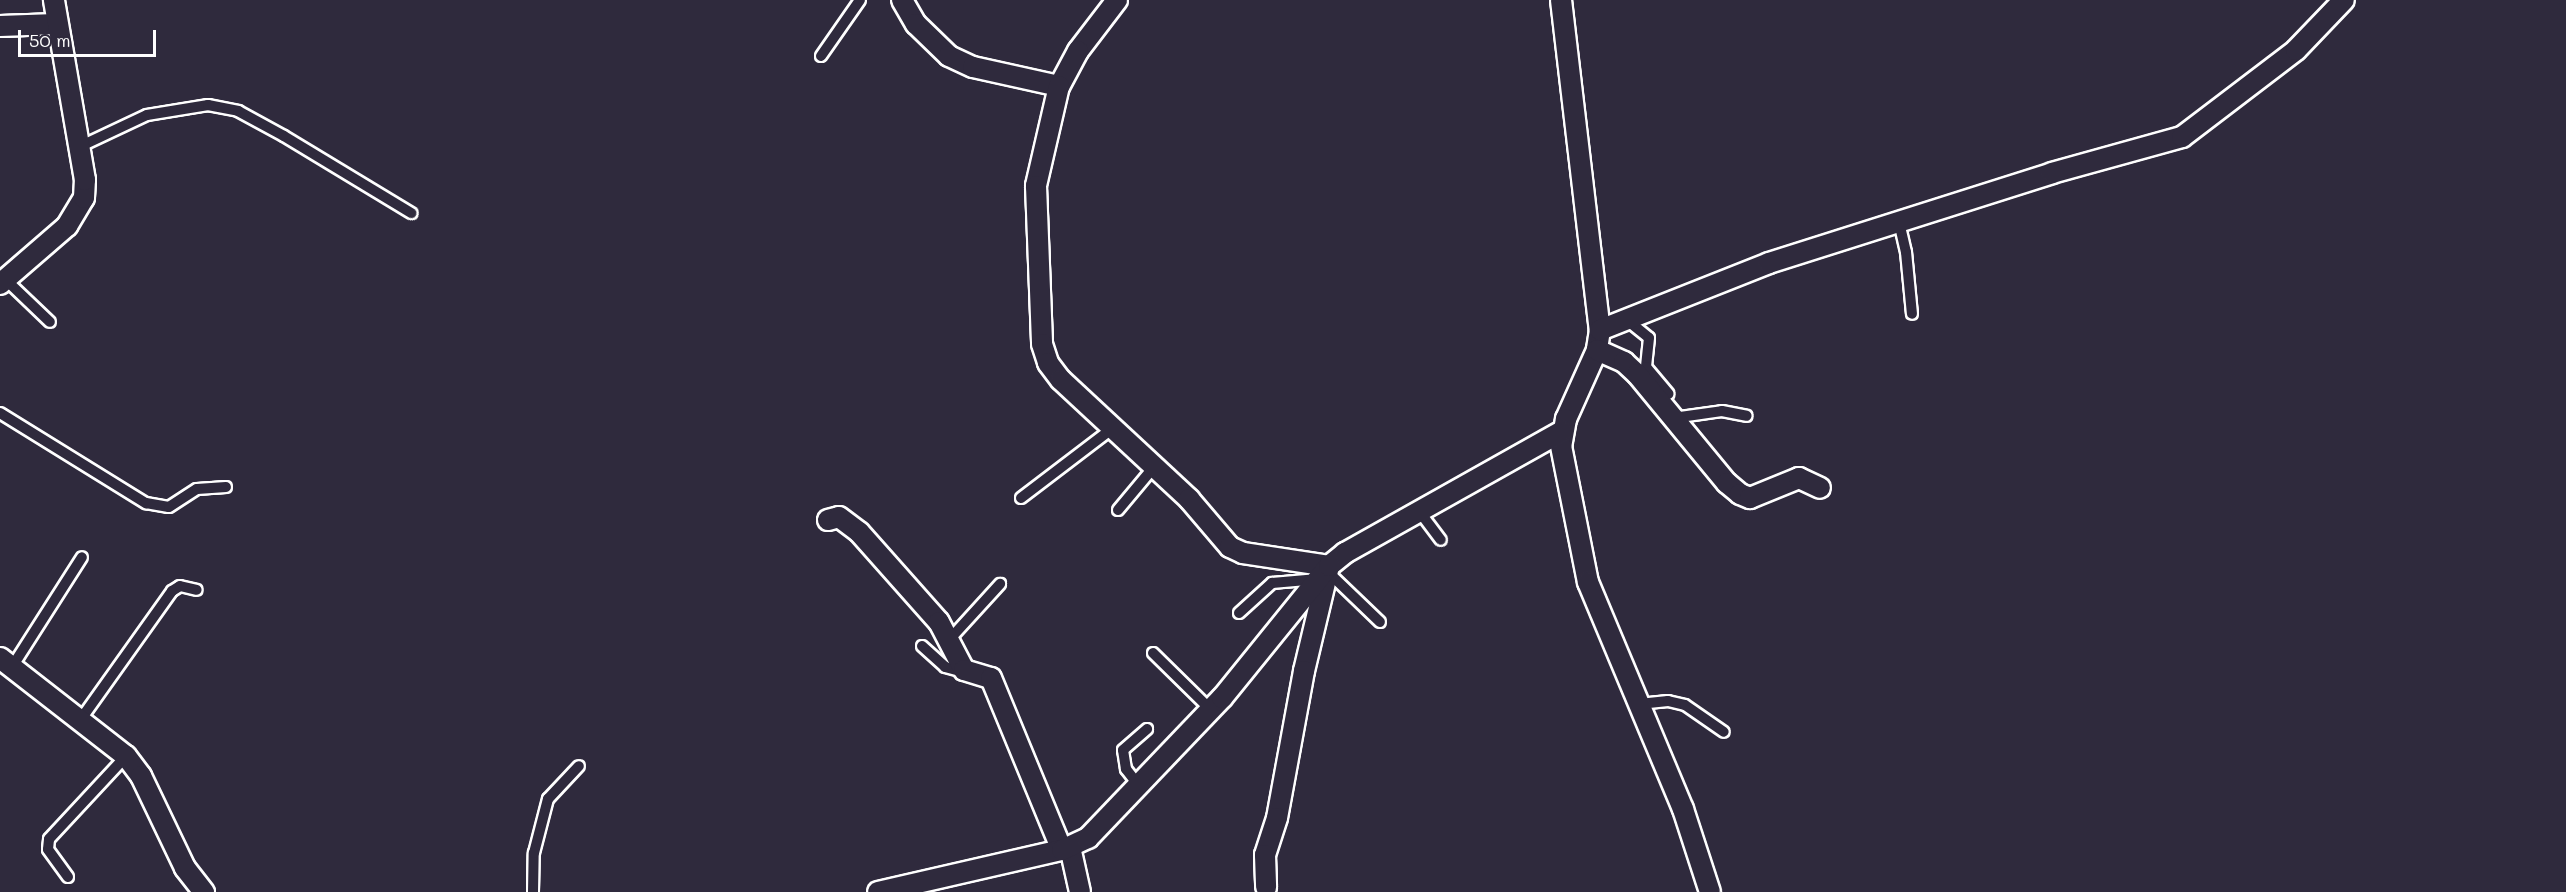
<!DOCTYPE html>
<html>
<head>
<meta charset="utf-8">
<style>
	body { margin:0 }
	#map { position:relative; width:2566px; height:892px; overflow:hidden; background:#2f2a3d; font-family:Mali,sans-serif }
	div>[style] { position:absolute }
	.roads { filter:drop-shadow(2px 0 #fff) drop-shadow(-2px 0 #fff) drop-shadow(0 2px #fff) drop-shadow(0 -2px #fff) }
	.service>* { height:10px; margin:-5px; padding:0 5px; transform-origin:5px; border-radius:5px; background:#2f2a3d }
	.minor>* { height:20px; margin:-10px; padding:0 10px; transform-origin:10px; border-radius:10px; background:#2f2a3d }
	span { translate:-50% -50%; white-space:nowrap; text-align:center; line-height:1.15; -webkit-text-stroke:6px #2f2a3d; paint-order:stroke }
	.scale { position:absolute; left:18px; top:30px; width:138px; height:27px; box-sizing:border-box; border:3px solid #fff; border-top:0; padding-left:8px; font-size:18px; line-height:21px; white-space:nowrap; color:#fff; -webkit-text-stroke:4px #2f2a3d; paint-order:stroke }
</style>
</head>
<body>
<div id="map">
	<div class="roads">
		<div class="service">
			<i style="left:821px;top:56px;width:68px;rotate:-55.1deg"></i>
			<i style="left:79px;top:147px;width:75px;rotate:-25.2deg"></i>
			<i style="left:147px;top:115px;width:62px;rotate:-9.3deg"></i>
			<i style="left:208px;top:105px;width:31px;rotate:11deg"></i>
			<i style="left:238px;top:111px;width:52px;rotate:28.5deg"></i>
			<i style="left:284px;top:136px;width:149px;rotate:31.2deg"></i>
			<i style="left:1899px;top:222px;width:31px;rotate:77deg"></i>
			<i style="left:1906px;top:252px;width:62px;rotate:84.5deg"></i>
			<i style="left:5px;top:279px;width:62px;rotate:43.7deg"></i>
			<i style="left:1627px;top:320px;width:28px;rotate:39deg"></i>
			<i style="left:1649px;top:338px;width:29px;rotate:96deg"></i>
			<i style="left:1646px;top:367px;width:35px;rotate:50deg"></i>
			<i style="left:0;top:413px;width:172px;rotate:31.7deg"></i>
			<i style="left:146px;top:503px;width:23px;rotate:10deg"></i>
			<i style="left:169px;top:507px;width:33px;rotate:-33deg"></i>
			<i style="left:197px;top:489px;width:29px;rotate:-4deg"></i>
			<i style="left:1673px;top:418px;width:49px;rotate:-8.1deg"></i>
			<i style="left:1722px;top:411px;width:25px;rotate:11deg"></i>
			<i style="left:1021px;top:498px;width:116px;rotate:-37.3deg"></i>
			<i style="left:1118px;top:510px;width:56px;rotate:-50.1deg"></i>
			<i style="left:1419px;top:511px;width:36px;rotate:53deg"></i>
			<i style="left:1328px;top:572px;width:72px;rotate:43.9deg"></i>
			<i style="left:1239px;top:613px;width:45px;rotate:-42.3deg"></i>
			<i style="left:1272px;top:583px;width:46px;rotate:-5deg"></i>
			<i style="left:949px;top:640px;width:76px;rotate:-47.7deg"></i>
			<i style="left:922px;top:646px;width:31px;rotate:42deg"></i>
			<i style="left:945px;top:667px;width:23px;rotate:15deg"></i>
			<i style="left:1153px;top:653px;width:81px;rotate:44.5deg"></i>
			<i style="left:12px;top:667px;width:130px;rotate:-57.5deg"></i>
			<i style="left:1639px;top:704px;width:29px;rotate:-6deg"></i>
			<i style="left:1668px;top:701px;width:17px;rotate:13deg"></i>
			<i style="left:1685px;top:705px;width:47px;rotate:34.7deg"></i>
			<i style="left:81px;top:719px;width:157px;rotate:-54.6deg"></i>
			<i style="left:172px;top:591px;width:9px;rotate:-32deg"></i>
			<i style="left:180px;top:586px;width:17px;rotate:13deg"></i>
			<i style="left:1140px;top:787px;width:23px;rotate:-128deg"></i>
			<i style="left:1126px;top:769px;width:19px;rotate:-99deg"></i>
			<i style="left:1123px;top:750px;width:32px;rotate:-41deg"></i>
			<i style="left:68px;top:877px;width:34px;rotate:-126deg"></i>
			<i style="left:48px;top:849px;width:10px;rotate:-84deg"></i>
			<i style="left:49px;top:839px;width:113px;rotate:-47.1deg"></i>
			<i style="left:533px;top:892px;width:39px;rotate:-89deg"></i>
			<i style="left:534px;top:853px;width:56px;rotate:-75.5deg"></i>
			<i style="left:548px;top:799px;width:45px;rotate:-46.8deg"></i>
		</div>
		<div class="minor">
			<i style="left:902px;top:0;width:28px;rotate:60deg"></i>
			<i style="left:916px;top:24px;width:46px;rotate:44.1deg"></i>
			<i style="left:949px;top:56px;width:26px;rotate:25deg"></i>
			<i style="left:973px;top:67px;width:88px;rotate:12.5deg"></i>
			<i style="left:1117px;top:0;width:64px;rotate:127.4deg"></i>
			<i style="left:1078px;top:51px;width:40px;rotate:118deg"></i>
			<i style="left:1059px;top:86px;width:103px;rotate:103deg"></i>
			<i style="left:1036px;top:186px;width:158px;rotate:87.8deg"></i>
			<i style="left:1042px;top:344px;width:20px;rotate:72deg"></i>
			<i style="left:1048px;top:363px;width:21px;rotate:53deg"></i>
			<i style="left:1061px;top:380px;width:175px;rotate:42.9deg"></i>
			<i style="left:1189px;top:499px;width:63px;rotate:49.5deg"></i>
			<i style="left:1230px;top:547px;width:14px;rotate:25deg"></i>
			<i style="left:1243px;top:553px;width:87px;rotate:8.6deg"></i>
			<i style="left:1329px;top:566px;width:108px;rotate:103.4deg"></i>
			<i style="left:1304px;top:671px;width:149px;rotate:100.4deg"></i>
			<i style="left:1277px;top:818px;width:39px;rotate:108deg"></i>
			<i style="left:1265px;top:855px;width:32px;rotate:88deg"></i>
			<i style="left:1561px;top:0;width:332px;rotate:83.3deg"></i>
			<i style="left:1600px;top:330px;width:20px;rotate:99deg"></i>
			<i style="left:1597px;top:350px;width:76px;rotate:114.2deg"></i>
			<i style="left:1566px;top:419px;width:27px;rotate:100deg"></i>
			<i style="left:1561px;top:446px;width:139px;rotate:78.8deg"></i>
			<i style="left:1588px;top:582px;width:246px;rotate:67.3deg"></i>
			<i style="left:1683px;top:809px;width:87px;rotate:72deg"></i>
			<i style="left:0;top:26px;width:56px;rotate:-2deg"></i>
			<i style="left:0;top:284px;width:89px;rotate:-40.9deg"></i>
			<i style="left:67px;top:226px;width:33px;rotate:-59deg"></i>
			<i style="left:84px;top:198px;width:18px;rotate:-87deg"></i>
			<i style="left:85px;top:180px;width:183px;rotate:-99.8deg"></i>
			<i style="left:1600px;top:330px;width:182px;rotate:-21.6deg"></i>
			<i style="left:1769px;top:263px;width:297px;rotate:-17.6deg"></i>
			<i style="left:2052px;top:173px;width:135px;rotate:-15.5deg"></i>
			<i style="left:2182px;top:137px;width:143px;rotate:-37.3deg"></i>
			<i style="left:2296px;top:50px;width:69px;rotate:-46.2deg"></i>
			<i style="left:1597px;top:350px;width:30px;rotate:24deg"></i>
			<i style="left:1624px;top:362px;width:18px;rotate:43deg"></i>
			<i style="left:1637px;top:374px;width:141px;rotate:50.5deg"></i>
			<i style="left:1727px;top:483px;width:17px;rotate:40deg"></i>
			<i style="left:1740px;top:494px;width:11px;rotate:22deg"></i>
			<i style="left:1750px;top:498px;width:53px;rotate:-22.2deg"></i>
			<i style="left:1799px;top:478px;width:23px;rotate:25deg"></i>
			<i style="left:828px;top:520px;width:11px;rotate:-15deg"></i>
			<i style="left:839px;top:517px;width:25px;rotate:37deg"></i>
			<i style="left:859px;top:532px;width:120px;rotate:48.4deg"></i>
			<i style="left:939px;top:622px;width:54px;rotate:62.5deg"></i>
			<i style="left:964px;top:670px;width:28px;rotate:17deg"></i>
			<i style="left:991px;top:678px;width:186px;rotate:67.6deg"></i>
			<i style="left:0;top:658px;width:160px;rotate:37.9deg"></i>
			<i style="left:126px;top:756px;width:25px;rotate:53deg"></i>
			<i style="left:141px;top:776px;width:102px;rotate:64.4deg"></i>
			<i style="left:185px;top:868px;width:31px;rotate:52deg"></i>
			<i style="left:1070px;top:847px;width:46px;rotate:77.5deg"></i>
			<i style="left:878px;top:892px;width:189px;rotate:-12.9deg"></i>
			<i style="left:1062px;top:850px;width:29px;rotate:-25deg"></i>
			<i style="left:1088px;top:838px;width:194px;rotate:-46.3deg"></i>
			<i style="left:1222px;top:698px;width:170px;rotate:-51deg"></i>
			<i style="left:1329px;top:566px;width:21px;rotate:-39deg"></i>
			<i style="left:1345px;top:553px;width:249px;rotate:-29.3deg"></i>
		</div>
	</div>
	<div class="scale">50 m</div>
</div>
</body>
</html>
